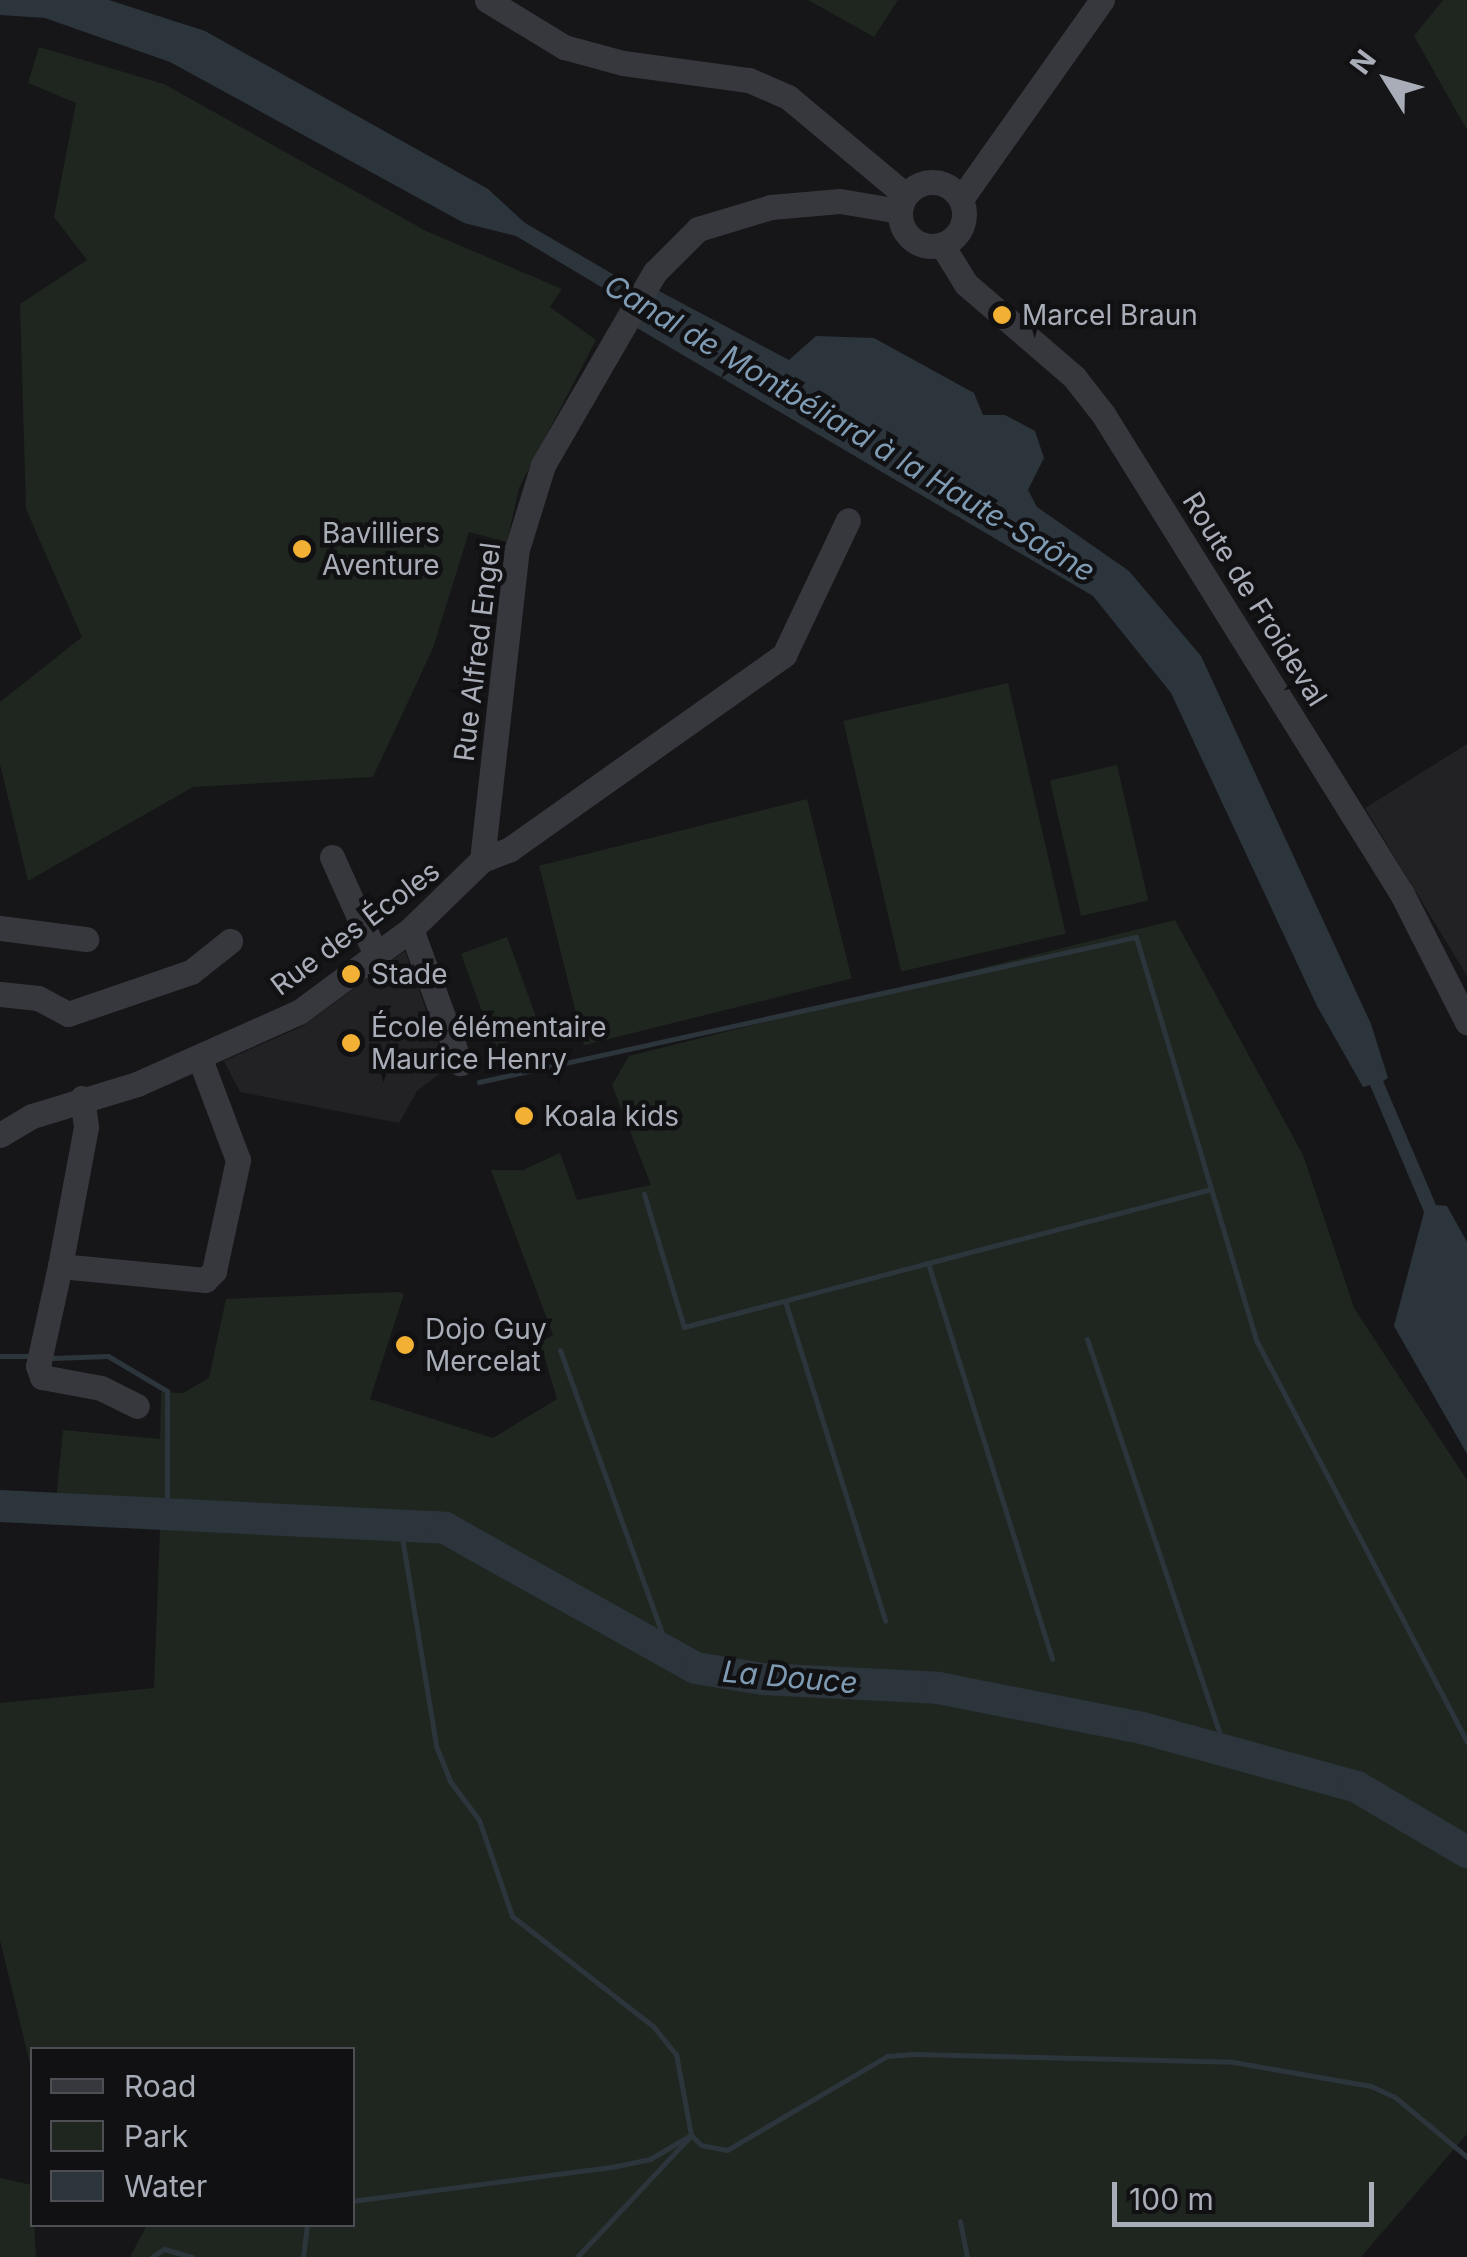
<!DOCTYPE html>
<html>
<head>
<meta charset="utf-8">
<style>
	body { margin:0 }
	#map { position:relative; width:1467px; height:2257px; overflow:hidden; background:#161618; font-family:Inter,sans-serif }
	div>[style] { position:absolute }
	.built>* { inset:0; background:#222225 }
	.green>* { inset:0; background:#1e261f; transform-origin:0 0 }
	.water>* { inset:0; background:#2c353c }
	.stream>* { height:5px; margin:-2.5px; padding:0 2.5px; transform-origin:2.5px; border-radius:2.5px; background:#2c353c }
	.river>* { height:32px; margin:-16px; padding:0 16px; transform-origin:16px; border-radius:16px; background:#2c353c }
	.minor>* { height:25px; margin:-12.5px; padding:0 12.5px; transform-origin:12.5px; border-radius:12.5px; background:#37383d }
	.minor>.ring { margin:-12.5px; padding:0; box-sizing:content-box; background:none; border:25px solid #37383d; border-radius:50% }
	.dots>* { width:28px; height:28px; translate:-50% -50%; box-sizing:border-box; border:5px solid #111113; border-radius:50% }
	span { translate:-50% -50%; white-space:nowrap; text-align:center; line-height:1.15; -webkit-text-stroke:9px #111113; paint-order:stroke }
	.poi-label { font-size:28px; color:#a8adb8 }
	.left { translate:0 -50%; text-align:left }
	.street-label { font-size:28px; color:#a8adb8 }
	.water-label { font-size:30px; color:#7f9bb3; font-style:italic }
	.legend { position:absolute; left:30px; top:2047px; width:325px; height:180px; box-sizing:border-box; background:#111113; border:2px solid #4d4f55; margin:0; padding:12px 18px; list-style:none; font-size:30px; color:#a8adb8 }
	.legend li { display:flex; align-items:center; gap:20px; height:50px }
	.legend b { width:50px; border:2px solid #4d4f55 }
	.north { position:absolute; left:1337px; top:30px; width:100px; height:100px; -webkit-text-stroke:8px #111113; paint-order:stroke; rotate:307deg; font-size:28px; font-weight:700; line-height:40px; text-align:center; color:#a8adb8 }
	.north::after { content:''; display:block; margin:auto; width:35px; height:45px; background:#a8adb8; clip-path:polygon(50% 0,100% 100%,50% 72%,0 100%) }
	.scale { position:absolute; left:1112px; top:2182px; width:262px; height:45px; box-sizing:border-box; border:5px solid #a8adb8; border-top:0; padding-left:12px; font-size:30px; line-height:35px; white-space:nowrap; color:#a8adb8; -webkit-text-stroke:8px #111113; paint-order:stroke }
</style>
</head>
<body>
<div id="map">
	<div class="built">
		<i style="clip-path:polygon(1467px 744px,1467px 976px,1365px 808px)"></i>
		<i style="clip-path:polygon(405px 951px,447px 1068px,417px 1091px,399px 1123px,240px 1092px,224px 1061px,303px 1026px)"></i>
	</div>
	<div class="green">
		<i style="clip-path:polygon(808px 0,898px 0,874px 37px)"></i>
		<i style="clip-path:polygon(1443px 0,1467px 0,1467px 130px,1414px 36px)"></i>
		<i style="clip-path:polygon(39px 47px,164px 84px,426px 231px,562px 289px,550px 307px,596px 340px,519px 488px,507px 542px,469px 532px,433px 648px,373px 777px,193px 787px,28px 881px,0 764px,0 702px,82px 637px,26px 509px,20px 304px,87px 260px,54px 217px,76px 103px,28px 83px)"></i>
		<i style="left:1008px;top:683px;width:257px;height:169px;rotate:77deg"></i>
		<i style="left:1117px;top:765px;width:139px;height:69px;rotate:77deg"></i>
		<i style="left:807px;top:799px;width:185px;height:276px;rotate:76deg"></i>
		<i style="clip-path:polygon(1175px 920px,1303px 1155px,1354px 1308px,1467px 1480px,1467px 2134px,1361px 2257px,130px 2257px,147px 2225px,352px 2224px,352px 2050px,32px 2050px,32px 2072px,0 1940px,0 1703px,154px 1688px,161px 1500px,56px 1500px,63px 1430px,160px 1439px,161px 1392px,183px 1393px,209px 1378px,226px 1299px,398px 1292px,404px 1294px,370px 1399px,493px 1438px,557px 1399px,540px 1342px,553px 1335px,491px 1170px,523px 1170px,560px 1153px,577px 1200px,651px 1185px,612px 1085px,629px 1056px)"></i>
		<i style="left:507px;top:937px;width:99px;height:49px;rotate:70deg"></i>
		<i style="clip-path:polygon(0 2178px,32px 2185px,36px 2257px,0 2257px)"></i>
	</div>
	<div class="water">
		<i style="clip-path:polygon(0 0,109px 0,205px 31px,488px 189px,525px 223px,635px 287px,659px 291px,789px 360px,816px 336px,874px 338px,974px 393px,983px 415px,1005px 415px,1035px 431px,1044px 458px,1028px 490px,1037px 507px,1129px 571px,1201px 656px,1371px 1024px,1388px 1078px,1383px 1081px,1436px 1205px,1447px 1206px,1467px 1242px,1467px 1454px,1394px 1326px,1424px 1212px,1370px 1085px,1363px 1087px,1317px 1006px,1171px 693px,1093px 596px,637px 328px,628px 303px,516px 236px,464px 223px,170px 62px,45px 18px,0 15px)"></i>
	</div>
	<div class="stream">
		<i style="left:479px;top:1082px;width:673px;rotate:-12.45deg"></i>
		<i style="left:1136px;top:937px;width:420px;rotate:73.4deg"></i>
		<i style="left:1256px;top:1340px;width:454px;rotate:62.3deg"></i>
		<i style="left:644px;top:1194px;width:139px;rotate:73.3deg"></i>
		<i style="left:684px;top:1327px;width:545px;rotate:-14.67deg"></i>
		<i style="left:928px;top:1263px;width:415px;rotate:72.6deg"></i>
		<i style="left:785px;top:1301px;width:335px;rotate:72.6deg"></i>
		<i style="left:1087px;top:1339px;width:435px;rotate:71.4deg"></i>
		<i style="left:560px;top:1350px;width:322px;rotate:70.2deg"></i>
		<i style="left:0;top:1356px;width:32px"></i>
		<i style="left:52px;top:1358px;width:56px;rotate:-2deg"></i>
		<i style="left:108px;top:1356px;width:69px;rotate:30.7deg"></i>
		<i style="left:167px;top:1391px;width:121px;rotate:90deg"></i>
		<i style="left:400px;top:1525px;width:224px;rotate:80.7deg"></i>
		<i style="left:436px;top:1746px;width:38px;rotate:68deg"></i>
		<i style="left:450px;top:1781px;width:49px;rotate:53.4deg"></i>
		<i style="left:479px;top:1820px;width:102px;rotate:71deg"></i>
		<i style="left:512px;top:1916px;width:179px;rotate:38deg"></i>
		<i style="left:653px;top:2026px;width:36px;rotate:51deg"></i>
		<i style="left:676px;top:2054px;width:82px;rotate:79.5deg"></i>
		<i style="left:691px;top:2135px;width:14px;rotate:45deg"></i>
		<i style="left:701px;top:2145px;width:26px;rotate:11deg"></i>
		<i style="left:727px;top:2150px;width:186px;rotate:-30.4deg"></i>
		<i style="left:887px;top:2056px;width:27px;rotate:-4deg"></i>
		<i style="left:914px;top:2054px;width:319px;rotate:1.4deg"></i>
		<i style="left:1233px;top:2062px;width:140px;rotate:9.9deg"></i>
		<i style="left:1371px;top:2086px;width:26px;rotate:25deg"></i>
		<i style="left:1395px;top:2097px;width:94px;rotate:39.8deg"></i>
		<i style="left:352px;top:2201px;width:267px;rotate:-7.5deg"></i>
		<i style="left:617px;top:2166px;width:34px;rotate:-12deg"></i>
		<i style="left:650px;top:2159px;width:48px;rotate:-30.3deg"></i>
		<i style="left:960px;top:2221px;width:37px;rotate:79deg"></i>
		<i style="left:152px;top:2257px;width:14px;rotate:-34deg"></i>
		<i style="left:164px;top:2249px;width:29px;rotate:16deg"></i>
		<i style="left:303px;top:2257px;width:33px;rotate:-83deg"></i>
		<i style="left:577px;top:2257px;width:162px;rotate:-46.8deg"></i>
	</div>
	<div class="river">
		<i style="left:0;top:1506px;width:446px;rotate:2.8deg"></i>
		<i style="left:445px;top:1528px;width:287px;rotate:29.2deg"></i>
		<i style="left:696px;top:1668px;width:68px;rotate:9.3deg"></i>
		<i style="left:763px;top:1679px;width:175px;rotate:2.9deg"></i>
		<i style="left:938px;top:1688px;width:208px;rotate:11.1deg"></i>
		<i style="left:1142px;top:1728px;width:223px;rotate:15.3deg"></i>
		<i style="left:1357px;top:1787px;width:128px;rotate:30.6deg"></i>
	</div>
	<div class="minor">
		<i style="left:487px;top:0;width:90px;rotate:31.4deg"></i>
		<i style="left:564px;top:47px;width:61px;rotate:15.2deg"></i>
		<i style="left:623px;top:63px;width:127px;rotate:7.7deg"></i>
		<i style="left:749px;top:80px;width:43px;rotate:23.6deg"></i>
		<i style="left:788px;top:97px;width:153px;rotate:39.9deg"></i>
		<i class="ring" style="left:900px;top:182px;width:39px;height:39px"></i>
		<i style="left:961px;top:199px;width:244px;rotate:-54.7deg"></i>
		<i style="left:942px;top:245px;width:46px;rotate:58.4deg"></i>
		<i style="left:966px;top:284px;width:143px;rotate:40.7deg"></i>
		<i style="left:1074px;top:377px;width:47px;rotate:51.9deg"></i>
		<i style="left:1103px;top:414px;width:566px;rotate:58.08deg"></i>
		<i style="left:1402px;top:894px;width:144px;rotate:63.1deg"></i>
		<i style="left:332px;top:857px;width:107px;rotate:65.8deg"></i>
		<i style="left:482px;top:860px;width:313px;rotate:-83.6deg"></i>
		<i style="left:517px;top:549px;width:88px;rotate:-72.8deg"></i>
		<i style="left:543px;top:465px;width:223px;rotate:-59.9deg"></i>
		<i style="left:655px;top:272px;width:61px;rotate:-45deg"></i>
		<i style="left:698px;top:229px;width:76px;rotate:-16.8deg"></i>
		<i style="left:771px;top:207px;width:69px;rotate:-5deg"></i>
		<i style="left:840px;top:201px;width:60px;rotate:9.6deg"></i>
		<i style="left:0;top:928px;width:87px;rotate:7.3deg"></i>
		<i style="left:411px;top:929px;width:143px;rotate:69.9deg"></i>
		<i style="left:0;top:994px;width:38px;rotate:6deg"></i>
		<i style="left:38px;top:998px;width:34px;rotate:28deg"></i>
		<i style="left:68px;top:1014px;width:130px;rotate:-18.9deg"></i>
		<i style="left:191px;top:972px;width:50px;rotate:-38.5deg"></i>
		<i style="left:82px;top:1098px;width:29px;rotate:82deg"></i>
		<i style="left:86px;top:1127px;width:141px;rotate:100.6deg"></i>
		<i style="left:60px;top:1266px;width:146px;rotate:5.5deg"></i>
		<i style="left:205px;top:1280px;width:13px;rotate:-45deg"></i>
		<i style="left:214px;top:1271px;width:114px;rotate:-77.8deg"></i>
		<i style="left:238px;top:1160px;width:108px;rotate:-110.6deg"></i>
		<i style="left:0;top:1135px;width:37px;rotate:-31deg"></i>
		<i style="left:32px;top:1116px;width:110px;rotate:-16.9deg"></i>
		<i style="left:137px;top:1084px;width:177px;rotate:-24deg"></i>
		<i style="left:299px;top:1012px;width:139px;rotate:-36.5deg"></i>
		<i style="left:411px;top:929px;width:99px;rotate:-44.2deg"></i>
		<i style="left:482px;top:860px;width:30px;rotate:-21deg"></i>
		<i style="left:510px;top:849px;width:336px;rotate:-35.3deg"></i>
		<i style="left:784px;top:655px;width:149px;rotate:-64.6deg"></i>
		<i style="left:60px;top:1266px;width:102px;rotate:102.4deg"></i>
		<i style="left:38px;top:1366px;width:12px;rotate:70deg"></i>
		<i style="left:42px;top:1377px;width:60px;rotate:10.6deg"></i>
		<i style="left:101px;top:1388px;width:40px;rotate:26.6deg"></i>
	</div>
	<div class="dots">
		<i style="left:1002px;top:315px;background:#f2b134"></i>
		<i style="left:302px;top:549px;background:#f2b134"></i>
		<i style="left:351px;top:974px;background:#f2b134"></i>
		<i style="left:351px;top:1043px;background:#f2b134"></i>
		<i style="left:524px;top:1116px;background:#f2b134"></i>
		<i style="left:405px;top:1345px;background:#f2b134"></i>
	</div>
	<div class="poi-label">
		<span class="left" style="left:1022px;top:315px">Marcel Braun</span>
		<span class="left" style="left:322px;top:549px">Bavilliers<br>Aventure</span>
		<span class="left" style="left:371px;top:974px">Stade</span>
		<span class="left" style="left:371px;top:1043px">École élémentaire<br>Maurice Henry</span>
		<span class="left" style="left:544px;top:1116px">Koala kids</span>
		<span class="left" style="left:425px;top:1345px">Dojo Guy<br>Mercelat</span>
	</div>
	<div class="street-label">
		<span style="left:1255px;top:599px;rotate:58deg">Route de Froideval</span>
		<span style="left:477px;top:652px;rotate:-83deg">Rue Alfred Engel</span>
		<span style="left:355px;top:928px;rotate:-37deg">Rue des Écoles</span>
	</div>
	<div class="water-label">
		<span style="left:850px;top:428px;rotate:31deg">Canal de Montbéliard à la Haute-Saône</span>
		<span style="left:790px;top:1677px;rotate:5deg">La Douce</span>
	</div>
	<ul class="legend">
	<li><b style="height:12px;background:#37383d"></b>Road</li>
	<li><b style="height:28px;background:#1e261f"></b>Park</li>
	<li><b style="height:28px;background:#2c353c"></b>Water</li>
	</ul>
	<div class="north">N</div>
	<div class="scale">100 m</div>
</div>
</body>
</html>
